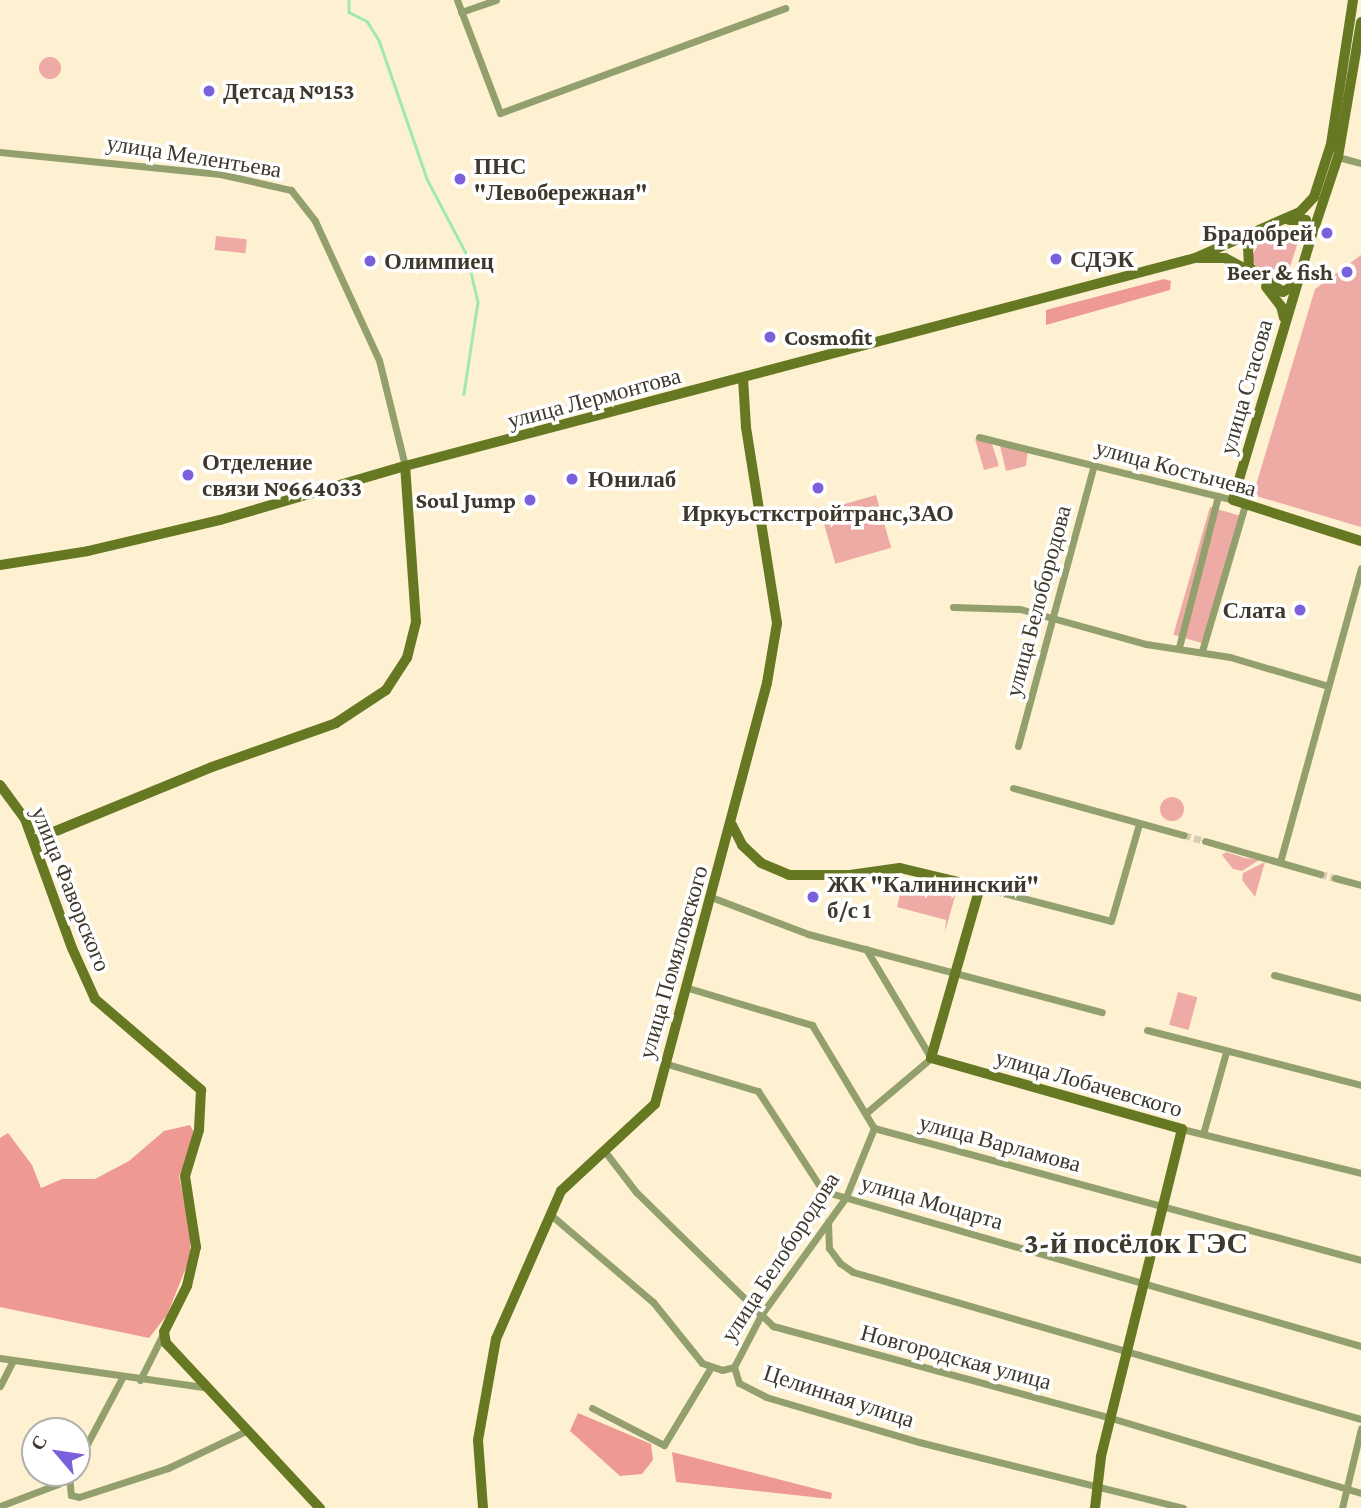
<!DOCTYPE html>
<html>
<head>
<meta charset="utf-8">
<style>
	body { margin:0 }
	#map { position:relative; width:1361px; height:1508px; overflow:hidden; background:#fef1d1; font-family:"Crimson Pro",serif }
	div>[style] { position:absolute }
	.green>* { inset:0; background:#eeaba5; transform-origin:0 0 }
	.round { border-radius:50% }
	.forest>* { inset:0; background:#ee9a93 }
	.stream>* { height:2.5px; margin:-1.25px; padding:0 1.25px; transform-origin:1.25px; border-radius:1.25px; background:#a0e8b3 }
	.street-tunnel>* { height:7px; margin-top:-3.5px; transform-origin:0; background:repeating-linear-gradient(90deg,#d8ccb0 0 7px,transparent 0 10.5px) }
	.street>* { height:7px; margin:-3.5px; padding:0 3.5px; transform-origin:3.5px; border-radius:3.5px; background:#93a06d }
	.secondary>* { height:10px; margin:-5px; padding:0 5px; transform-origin:5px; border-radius:5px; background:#677823 }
	.dots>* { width:19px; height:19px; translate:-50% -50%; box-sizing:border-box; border:4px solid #fff; border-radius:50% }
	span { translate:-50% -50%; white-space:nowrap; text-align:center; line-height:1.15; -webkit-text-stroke:7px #fff; paint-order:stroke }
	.poi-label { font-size:23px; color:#3e392c; font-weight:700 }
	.left { translate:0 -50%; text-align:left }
	.right { translate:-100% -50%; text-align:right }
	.street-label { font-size:23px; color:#3e392c }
	.district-label { font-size:30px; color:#3e392c; font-weight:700 }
	.north { position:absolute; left:21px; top:1417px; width:70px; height:70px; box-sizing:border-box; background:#fff; border:2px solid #b2b0ab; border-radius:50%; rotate:299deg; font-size:19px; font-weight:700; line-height:28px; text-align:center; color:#3e392c }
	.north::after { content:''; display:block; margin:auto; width:24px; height:32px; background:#7a60db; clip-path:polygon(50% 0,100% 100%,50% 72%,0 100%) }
</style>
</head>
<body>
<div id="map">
	<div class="green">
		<i class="round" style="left:39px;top:57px;width:22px;height:22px"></i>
		<i style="clip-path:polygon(1303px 227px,1285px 282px,1262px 275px,1251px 258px,1259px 242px)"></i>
		<i style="left:216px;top:236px;width:31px;height:14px;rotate:6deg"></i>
		<i style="clip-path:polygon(1361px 255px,1361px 527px,1253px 495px,1315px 289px)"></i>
		<i style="clip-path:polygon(975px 439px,991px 441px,999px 466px,984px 470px)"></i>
		<i style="clip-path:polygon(999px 442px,1028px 449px,1026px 466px,1006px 471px)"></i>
		<i style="left:876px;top:495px;width:55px;height:58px;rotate:74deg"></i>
		<i style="left:1210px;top:507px;width:35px;height:133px;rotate:16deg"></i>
		<i class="round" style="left:1160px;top:797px;width:24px;height:24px"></i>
		<i style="clip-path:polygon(1226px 852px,1245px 858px,1259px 860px,1242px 871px,1233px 869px,1222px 855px)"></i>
		<i style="clip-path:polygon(1265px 862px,1255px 897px,1242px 880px,1243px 873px)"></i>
		<i style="clip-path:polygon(904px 878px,957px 889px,945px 932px,946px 920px,897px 907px)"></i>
		<i style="left:1178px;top:992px;width:20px;height:34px;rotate:15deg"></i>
	</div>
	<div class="forest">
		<i style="clip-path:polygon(1164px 279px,1171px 281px,1170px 290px,1046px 325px,1046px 310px)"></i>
		<i style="clip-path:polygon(190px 1125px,197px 1138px,179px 1176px,190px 1230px,190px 1258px,167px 1315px,149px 1338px,0 1307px,0 1138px,8px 1133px,32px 1165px,41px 1188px,62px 1179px,95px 1179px,129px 1161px,164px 1131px)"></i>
		<i style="clip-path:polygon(578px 1413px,651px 1444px,653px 1460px,642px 1474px,620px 1476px,570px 1431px)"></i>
		<i style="clip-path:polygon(672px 1452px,832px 1493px,831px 1499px,676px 1482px)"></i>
	</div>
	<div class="stream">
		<i style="left:349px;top:0;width:12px;rotate:90deg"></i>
		<i style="left:349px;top:12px;width:20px;rotate:27deg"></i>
		<i style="left:367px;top:21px;width:22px;rotate:58deg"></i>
		<i style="left:379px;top:40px;width:147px;rotate:70.9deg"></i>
		<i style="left:427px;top:179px;width:86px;rotate:62.2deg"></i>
		<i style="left:467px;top:255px;width:48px;rotate:76.8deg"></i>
		<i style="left:478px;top:302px;width:93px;rotate:98.7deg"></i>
	</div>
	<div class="street-tunnel">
		<i style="left:1184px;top:835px;width:22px;rotate:16deg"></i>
		<i style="left:1320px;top:874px;width:16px;rotate:15deg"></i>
	</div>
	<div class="street">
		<i style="left:457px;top:0;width:121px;rotate:69.2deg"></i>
		<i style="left:500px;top:113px;width:304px;rotate:-20.2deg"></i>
		<i style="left:461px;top:12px;width:37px;rotate:-19deg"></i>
		<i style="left:0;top:152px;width:221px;rotate:5.7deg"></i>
		<i style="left:220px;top:174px;width:73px;rotate:12.7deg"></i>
		<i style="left:291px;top:190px;width:39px;rotate:52deg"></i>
		<i style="left:315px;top:221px;width:153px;rotate:65.3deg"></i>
		<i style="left:379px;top:360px;width:109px;rotate:76.2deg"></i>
		<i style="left:1338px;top:157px;width:24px;rotate:15deg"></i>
		<i style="left:979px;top:437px;width:262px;rotate:13.9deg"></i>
		<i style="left:953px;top:607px;width:67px;rotate:1.7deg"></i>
		<i style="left:1020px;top:609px;width:131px;rotate:15.5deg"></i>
		<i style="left:1146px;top:644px;width:85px;rotate:8.8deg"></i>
		<i style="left:1230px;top:657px;width:102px;rotate:16.5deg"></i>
		<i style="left:1179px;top:647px;width:156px;rotate:-75.5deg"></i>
		<i style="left:1202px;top:651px;width:152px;rotate:-73.6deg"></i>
		<i style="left:1018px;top:746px;width:291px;rotate:-74.9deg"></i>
		<i style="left:1013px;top:788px;width:177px;rotate:15.4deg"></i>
		<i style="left:1205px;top:841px;width:120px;rotate:16deg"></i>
		<i style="left:1280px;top:862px;width:305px;rotate:-74.6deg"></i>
		<i style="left:1335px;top:878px;width:27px;rotate:15deg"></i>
		<i style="left:980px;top:887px;width:135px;rotate:14.5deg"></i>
		<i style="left:1111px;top:921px;width:101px;rotate:-73.9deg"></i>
		<i style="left:711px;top:897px;width:104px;rotate:20.9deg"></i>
		<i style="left:808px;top:934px;width:304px;rotate:14.9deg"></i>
		<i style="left:1274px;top:975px;width:90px;rotate:14.8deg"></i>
		<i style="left:685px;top:987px;width:133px;rotate:16.7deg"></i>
		<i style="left:812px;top:1025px;width:120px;rotate:59deg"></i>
		<i style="left:874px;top:1128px;width:505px;rotate:15.17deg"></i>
		<i style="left:1147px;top:1030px;width:221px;rotate:14.4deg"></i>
		<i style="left:664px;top:1063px;width:98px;rotate:16.6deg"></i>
		<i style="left:758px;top:1091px;width:119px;rotate:57deg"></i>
		<i style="left:823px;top:1191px;width:560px;rotate:16.07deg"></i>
		<i style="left:866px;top:1113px;width:85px;rotate:-40.2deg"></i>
		<i style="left:931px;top:1058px;width:127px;rotate:-120.8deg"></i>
		<i style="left:1182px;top:1129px;width:184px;rotate:13.8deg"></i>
		<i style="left:1203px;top:1134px;width:85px;rotate:-74.3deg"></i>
		<i style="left:606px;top:1153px;width:49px;rotate:52.4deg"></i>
		<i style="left:636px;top:1192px;width:192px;rotate:44.4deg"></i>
		<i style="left:773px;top:1326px;width:350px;rotate:15.2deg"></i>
		<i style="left:1111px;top:1418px;width:261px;rotate:16.7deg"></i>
		<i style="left:551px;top:1215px;width:134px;rotate:40.5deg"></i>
		<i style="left:653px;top:1302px;width:78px;rotate:51.2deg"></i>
		<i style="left:702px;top:1363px;width:21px;rotate:19deg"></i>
		<i style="left:722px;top:1370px;width:12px;rotate:-14deg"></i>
		<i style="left:828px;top:1222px;width:26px;rotate:88deg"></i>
		<i style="left:829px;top:1248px;width:19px;rotate:54deg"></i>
		<i style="left:840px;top:1263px;width:16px;rotate:35deg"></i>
		<i style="left:853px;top:1272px;width:529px;rotate:16.14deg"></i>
		<i style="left:0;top:1358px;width:207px;rotate:8.1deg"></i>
		<i style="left:734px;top:1367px;width:17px;rotate:73deg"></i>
		<i style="left:739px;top:1383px;width:30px;rotate:27deg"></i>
		<i style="left:766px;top:1397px;width:159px;rotate:16.4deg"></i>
		<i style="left:919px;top:1442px;width:272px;rotate:14deg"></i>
		<i style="left:734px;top:1367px;width:59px;rotate:-62.6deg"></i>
		<i style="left:761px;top:1315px;width:145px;rotate:-54.2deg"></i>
		<i style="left:846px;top:1197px;width:74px;rotate:-67.9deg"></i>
		<i style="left:140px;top:1380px;width:51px;rotate:-63.4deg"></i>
		<i style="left:0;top:1386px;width:29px;rotate:-63deg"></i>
		<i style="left:592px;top:1408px;width:81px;rotate:27.2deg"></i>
		<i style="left:664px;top:1445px;width:91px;rotate:-58.9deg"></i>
		<i style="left:77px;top:1463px;width:96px;rotate:-62.1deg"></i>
		<i style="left:69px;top:1474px;width:21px;rotate:85deg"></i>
		<i style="left:71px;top:1495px;width:8px;rotate:14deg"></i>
		<i style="left:79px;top:1497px;width:94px;rotate:-18deg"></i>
		<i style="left:168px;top:1468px;width:86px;rotate:-25.4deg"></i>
		<i style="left:0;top:1506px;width:62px;rotate:-20.8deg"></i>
		<i style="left:58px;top:1484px;width:16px;rotate:-43deg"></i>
		<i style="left:1342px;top:1508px;width:82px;rotate:-76.6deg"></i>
	</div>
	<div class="secondary">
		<i style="left:1289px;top:220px;width:17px"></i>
		<i style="left:1306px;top:220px;width:19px;rotate:74deg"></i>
		<i style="left:1311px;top:238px;width:273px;rotate:106.6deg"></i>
		<i style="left:1233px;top:500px;width:134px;rotate:17.8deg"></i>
		<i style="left:1260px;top:233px;width:19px;rotate:129deg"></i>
		<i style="left:1248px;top:248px;width:19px;rotate:87deg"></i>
		<i style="left:1249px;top:267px;width:42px;rotate:36.3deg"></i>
		<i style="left:1283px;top:292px;width:15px;rotate:-32deg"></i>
		<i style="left:1312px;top:235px;width:82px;rotate:-71.6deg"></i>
		<i style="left:1338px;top:157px;width:137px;rotate:-80.3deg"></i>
		<i style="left:1199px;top:258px;width:26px"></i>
		<i style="left:1225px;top:258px;width:30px;rotate:28deg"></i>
		<i style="left:1266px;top:287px;width:24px;rotate:52deg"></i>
		<i style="left:1281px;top:306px;width:12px;rotate:76deg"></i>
		<i style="left:0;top:565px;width:89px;rotate:-9deg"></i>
		<i style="left:88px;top:551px;width:136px;rotate:-13.2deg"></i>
		<i style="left:220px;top:520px;width:193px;rotate:-16.3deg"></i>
		<i style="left:405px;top:466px;width:817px;rotate:-14.75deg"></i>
		<i style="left:1195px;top:258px;width:115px;rotate:-23.7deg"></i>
		<i style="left:1300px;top:212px;width:21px;rotate:-47deg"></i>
		<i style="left:1314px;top:197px;width:56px;rotate:-72.2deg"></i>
		<i style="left:1331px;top:144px;width:146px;rotate:-81.3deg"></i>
		<i style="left:0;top:785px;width:42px;rotate:53.7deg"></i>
		<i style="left:25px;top:819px;width:137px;rotate:70deg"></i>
		<i style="left:72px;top:948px;width:56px;rotate:65.7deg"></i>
		<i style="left:95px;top:999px;width:140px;rotate:40.6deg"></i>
		<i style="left:201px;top:1090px;width:40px;rotate:92.9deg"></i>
		<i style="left:199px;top:1130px;width:48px;rotate:106.9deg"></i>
		<i style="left:185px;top:1176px;width:72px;rotate:81.2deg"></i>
		<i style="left:196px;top:1247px;width:40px;rotate:103deg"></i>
		<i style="left:187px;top:1286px;width:51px;rotate:116.6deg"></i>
		<i style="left:164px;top:1332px;width:11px;rotate:80deg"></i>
		<i style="left:166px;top:1343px;width:226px;rotate:47deg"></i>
		<i style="left:732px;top:825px;width:22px;rotate:63deg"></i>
		<i style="left:742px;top:845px;width:26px;rotate:43deg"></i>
		<i style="left:761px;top:863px;width:30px;rotate:23deg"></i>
		<i style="left:789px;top:875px;width:61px"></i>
		<i style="left:850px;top:875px;width:50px;rotate:-8deg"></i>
		<i style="left:900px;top:868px;width:82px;rotate:13.4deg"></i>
		<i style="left:980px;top:887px;width:178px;rotate:106deg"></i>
		<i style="left:931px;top:1058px;width:261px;rotate:15.8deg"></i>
		<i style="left:1182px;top:1129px;width:338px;rotate:103.9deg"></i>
		<i style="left:1101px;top:1457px;width:51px;rotate:96.7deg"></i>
		<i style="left:34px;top:840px;width:192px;rotate:-22.3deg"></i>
		<i style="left:212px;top:767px;width:132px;rotate:-19.5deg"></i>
		<i style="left:336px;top:723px;width:60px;rotate:-33.4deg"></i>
		<i style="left:386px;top:690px;width:38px;rotate:-57deg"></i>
		<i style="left:407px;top:658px;width:37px;rotate:-76deg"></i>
		<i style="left:416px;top:622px;width:156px;rotate:-94deg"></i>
		<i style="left:483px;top:1508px;width:68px;rotate:-94.2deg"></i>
		<i style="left:478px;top:1440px;width:103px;rotate:-79.9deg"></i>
		<i style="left:496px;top:1339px;width:162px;rotate:-66.3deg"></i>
		<i style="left:561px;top:1191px;width:128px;rotate:-42.8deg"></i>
		<i style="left:655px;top:1104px;width:436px;rotate:-75.1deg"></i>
		<i style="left:767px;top:683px;width:61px;rotate:-80.5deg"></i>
		<i style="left:777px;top:623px;width:198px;rotate:-99deg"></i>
		<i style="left:746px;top:427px;width:49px;rotate:-93.5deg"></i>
	</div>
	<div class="dots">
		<i style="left:209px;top:91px;background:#7a60db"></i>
		<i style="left:460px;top:179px;background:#7a60db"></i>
		<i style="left:1327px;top:233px;background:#7a60db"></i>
		<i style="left:1056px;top:259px;background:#7a60db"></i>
		<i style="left:370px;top:261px;background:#7a60db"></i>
		<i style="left:1347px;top:272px;background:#7a60db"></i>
		<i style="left:770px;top:337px;background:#7a60db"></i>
		<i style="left:188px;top:475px;background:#7a60db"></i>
		<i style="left:572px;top:479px;background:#7a60db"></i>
		<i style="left:818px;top:488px;background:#7a60db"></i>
		<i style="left:530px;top:500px;background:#7a60db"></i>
		<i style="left:1300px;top:610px;background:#7a60db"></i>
		<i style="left:813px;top:897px;background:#7a60db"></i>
	</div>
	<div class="poi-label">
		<span class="left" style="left:223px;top:91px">Детсад №153</span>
		<span class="left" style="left:474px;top:179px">ПНС<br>"Левобережная"</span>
		<span class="right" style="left:1313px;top:233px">Брадобрей</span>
		<span class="left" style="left:1070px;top:259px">СДЭК</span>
		<span class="left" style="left:384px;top:261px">Олимпиец</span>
		<span class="right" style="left:1333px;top:272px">Beer &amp; fish</span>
		<span class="left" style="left:784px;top:337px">Cosmofit</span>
		<span class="left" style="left:202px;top:475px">Отделение<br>связи №664033</span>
		<span class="left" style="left:588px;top:479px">Юнилаб</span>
		<span class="right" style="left:516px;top:500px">Soul Jump</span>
		<span style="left:818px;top:513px">Иркуьсткстройтранс,ЗАО</span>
		<span class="right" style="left:1286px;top:610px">Слата</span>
		<span class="left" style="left:827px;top:897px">ЖК "Калининский"<br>б/с 1</span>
	</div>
	<div class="street-label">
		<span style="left:194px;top:156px;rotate:9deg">улица Мелентьева</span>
		<span style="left:1246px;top:387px;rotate:-74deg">улица Стасова</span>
		<span style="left:594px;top:398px;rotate:-15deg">улица Лермонтова</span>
		<span style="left:1176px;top:468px;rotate:15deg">улица Костычева</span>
		<span style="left:1038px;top:601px;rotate:-75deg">улица Белобородова</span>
		<span style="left:71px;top:889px;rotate:68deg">улица Фаворского</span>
		<span style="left:673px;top:962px;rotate:-74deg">улица Помяловского</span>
		<span style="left:1089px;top:1083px;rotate:16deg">улица Лобачевского</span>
		<span style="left:1000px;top:1143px;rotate:15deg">улица Варламова</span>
		<span style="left:932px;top:1202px;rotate:16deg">улица Моцарта</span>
		<span style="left:780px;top:1257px;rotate:-57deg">улица Белобородова</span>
		<span style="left:956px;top:1357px;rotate:15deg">Новгородская улица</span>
		<span style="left:839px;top:1396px;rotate:18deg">Целинная улица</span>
	</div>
	<div class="district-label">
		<span style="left:1136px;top:1243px">3-й посёлок ГЭС</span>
	</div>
	<div class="north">С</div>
</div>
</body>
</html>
